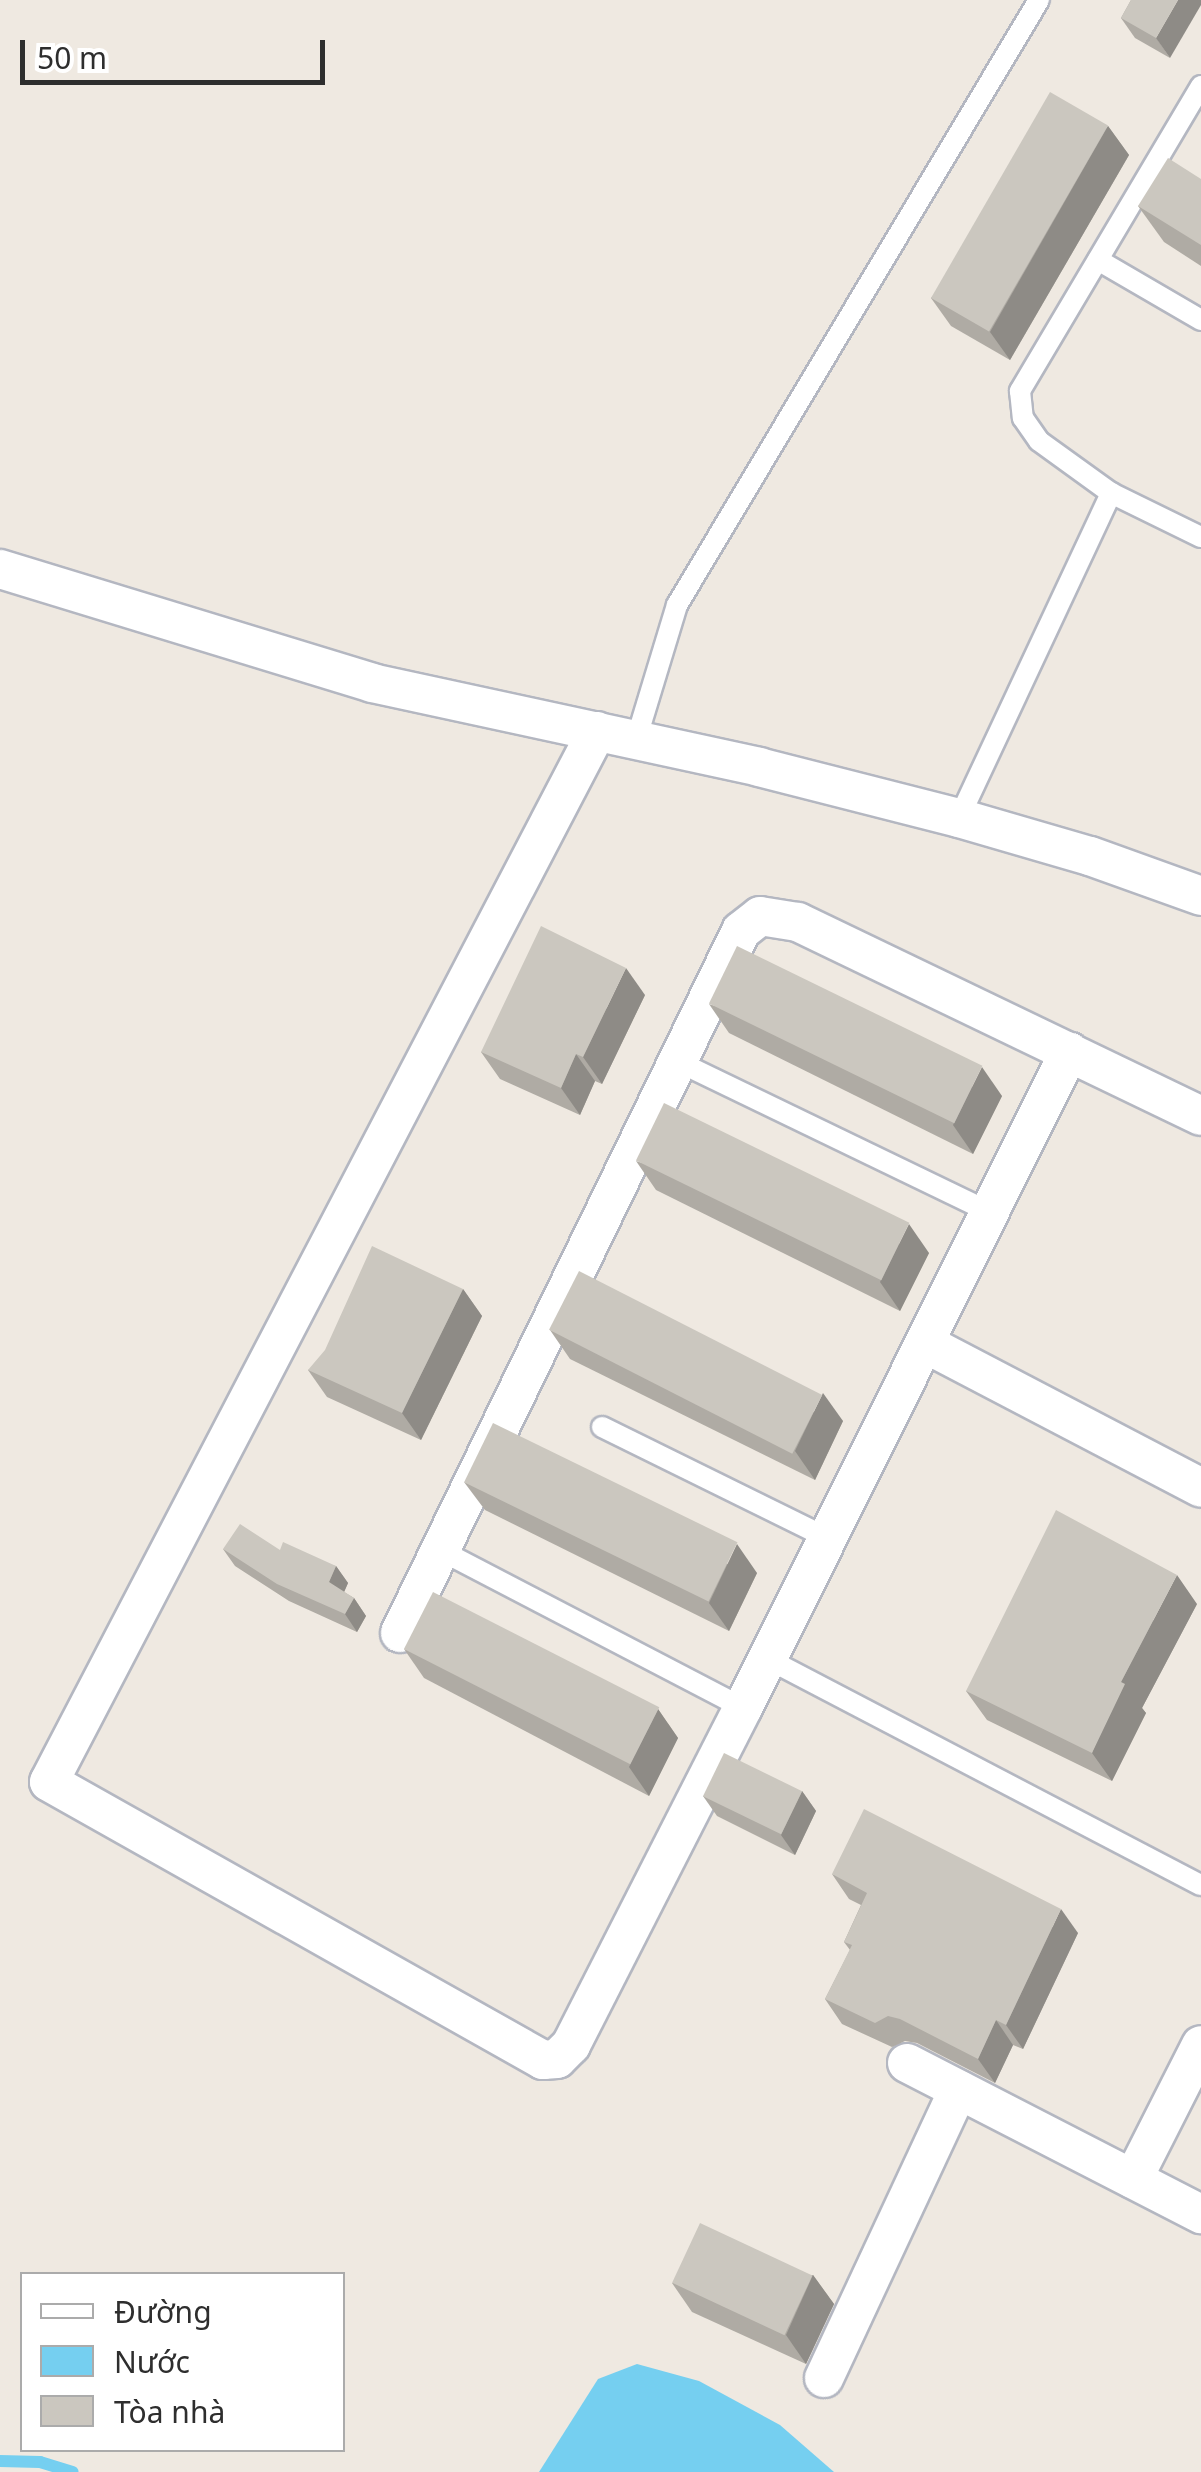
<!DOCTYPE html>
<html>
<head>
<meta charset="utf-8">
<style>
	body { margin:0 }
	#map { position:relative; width:1201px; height:2472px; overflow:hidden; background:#efe9e1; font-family:"Noto Sans",sans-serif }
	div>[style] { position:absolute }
	.water>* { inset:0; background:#75cff0 }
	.stream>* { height:12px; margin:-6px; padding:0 6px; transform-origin:6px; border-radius:6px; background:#75cff0 }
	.roads { filter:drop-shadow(2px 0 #b4b7c1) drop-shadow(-2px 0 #b4b7c1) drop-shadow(0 2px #b4b7c1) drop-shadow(0 -2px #b4b7c1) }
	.lane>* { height:20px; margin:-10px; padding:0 10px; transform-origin:10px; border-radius:10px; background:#fff }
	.street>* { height:38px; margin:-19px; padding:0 19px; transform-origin:19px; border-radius:19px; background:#fff }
	.wall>* { inset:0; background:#afaba4 }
	.shaded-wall>* { inset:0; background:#8e8b86 }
	.building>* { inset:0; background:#cbc7bf; transform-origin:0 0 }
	span { translate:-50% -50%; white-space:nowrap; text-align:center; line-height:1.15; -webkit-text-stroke:9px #fff; paint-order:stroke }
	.legend { position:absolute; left:20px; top:2272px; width:325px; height:180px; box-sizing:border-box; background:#fff; border:2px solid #ababab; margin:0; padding:12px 18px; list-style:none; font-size:30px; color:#2e2e2e }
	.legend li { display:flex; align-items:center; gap:20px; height:50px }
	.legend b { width:50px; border:2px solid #ababab }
	.scale { position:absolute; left:20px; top:40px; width:305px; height:45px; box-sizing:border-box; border:5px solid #2e2e2e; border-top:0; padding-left:12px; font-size:30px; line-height:35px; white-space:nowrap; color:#2e2e2e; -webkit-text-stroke:8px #fff; paint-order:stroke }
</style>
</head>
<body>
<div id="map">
	<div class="water">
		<i style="clip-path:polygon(637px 2364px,699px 2381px,780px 2425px,834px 2472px,539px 2472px,598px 2379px)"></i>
	</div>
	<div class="stream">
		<i style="left:0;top:2461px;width:40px;rotate:1.4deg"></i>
		<i style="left:40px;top:2462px;width:34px;rotate:17deg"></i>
	</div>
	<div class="roads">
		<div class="lane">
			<i style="left:1201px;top:86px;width:355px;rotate:120.7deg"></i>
			<i style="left:1020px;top:391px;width:27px;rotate:84deg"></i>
			<i style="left:1023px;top:418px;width:28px;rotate:55deg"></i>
			<i style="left:1039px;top:441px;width:89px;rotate:35.8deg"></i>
			<i style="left:1111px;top:493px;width:100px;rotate:26.1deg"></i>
			<i style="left:1098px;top:260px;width:119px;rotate:30.2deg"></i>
			<i style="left:636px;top:740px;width:141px;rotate:-73.1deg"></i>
			<i style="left:677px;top:605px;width:705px;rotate:-59.11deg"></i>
			<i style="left:959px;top:818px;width:359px;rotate:-64.9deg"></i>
			<i style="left:677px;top:1061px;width:348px;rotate:25.8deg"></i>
			<i style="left:602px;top:1427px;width:252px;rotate:26.2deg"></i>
			<i style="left:440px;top:1550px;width:342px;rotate:27.5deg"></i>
			<i style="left:768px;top:1659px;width:488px;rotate:27.6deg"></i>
		</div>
		<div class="street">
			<i style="left:0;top:569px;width:389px;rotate:17deg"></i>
			<i style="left:372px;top:683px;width:396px;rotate:12.2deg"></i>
			<i style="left:759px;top:767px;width:206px;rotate:14.3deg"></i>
			<i style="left:959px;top:818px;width:136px;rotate:16.2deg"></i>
			<i style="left:1090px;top:856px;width:118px;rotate:19.8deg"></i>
			<i style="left:597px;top:731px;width:1185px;rotate:117.54deg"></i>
			<i style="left:49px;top:1782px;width:567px;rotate:29.37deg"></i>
			<i style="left:543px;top:2060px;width:14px;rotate:-4deg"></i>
			<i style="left:557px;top:2059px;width:20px;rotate:-45deg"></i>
			<i style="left:571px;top:2045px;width:378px;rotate:-63deg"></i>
			<i style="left:743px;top:1708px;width:733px;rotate:-63.57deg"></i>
			<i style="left:926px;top:1344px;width:310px;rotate:27.6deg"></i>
			<i style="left:400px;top:1633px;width:780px;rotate:-64.09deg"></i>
			<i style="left:741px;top:931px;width:24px;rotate:-38deg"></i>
			<i style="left:760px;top:916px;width:38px;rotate:9deg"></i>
			<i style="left:798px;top:922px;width:447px;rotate:25.7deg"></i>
			<i style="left:907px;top:2063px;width:331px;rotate:27.2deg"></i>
			<i style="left:1133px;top:2179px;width:150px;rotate:-63.1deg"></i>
			<i style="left:824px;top:2378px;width:318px;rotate:-65deg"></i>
		</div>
	</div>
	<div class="wall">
		<i style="clip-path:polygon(1131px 0,1170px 58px,1135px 38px,1121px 18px)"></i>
		<i style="clip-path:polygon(1108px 126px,1129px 155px,1010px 360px,951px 326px,931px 298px)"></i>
		<i style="clip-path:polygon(1201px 179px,1201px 266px,1164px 242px,1138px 206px)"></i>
		<i style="clip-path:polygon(645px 995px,602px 1084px,595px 1081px,580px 1115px,500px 1079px,481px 1052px)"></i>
		<i style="clip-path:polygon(709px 1004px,1002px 1096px,973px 1154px,729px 1033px)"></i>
		<i style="clip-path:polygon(636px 1161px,929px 1253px,900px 1311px,656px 1190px)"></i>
		<i style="clip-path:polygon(463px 1289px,482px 1316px,421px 1440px,327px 1397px,308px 1370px)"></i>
		<i style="clip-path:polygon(550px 1330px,843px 1421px,815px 1480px,570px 1359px)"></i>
		<i style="clip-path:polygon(464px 1482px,757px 1573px,729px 1631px,485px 1510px)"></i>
		<i style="clip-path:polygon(223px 1549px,336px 1566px,348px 1583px,344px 1592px,354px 1598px,366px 1616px,357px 1632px,289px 1601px,235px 1566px)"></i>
		<i style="clip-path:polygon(1197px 1604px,1142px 1708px,1146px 1713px,1112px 1781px,987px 1720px,966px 1691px)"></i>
		<i style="clip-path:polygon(404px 1649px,658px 1709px,678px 1738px,649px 1796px,424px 1678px)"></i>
		<i style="clip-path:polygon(802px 1791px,816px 1811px,795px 1855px,717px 1816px,703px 1796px)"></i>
		<i style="clip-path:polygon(832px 1874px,1078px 1933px,1023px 2049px,1013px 2045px,995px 2083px,917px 2043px,905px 2041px,892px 2047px,842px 2024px,825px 1999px,850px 1950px,844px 1942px,861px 1905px,849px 1899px)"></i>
		<i style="clip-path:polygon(813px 2275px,834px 2304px,806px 2364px,692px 2312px,672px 2283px)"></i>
	</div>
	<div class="shaded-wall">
		<i style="clip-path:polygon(1178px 0,1201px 0,1201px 5px,1170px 58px,1156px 38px)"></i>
		<i style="clip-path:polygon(1108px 126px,1129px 155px,1010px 360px,990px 332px)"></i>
		<i style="clip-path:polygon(626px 968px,645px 995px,602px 1084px,583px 1057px)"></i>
		<i style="clip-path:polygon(576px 1054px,595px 1081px,580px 1115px,561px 1088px)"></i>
		<i style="clip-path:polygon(982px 1067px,1002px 1096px,973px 1154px,953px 1125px)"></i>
		<i style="clip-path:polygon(909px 1224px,929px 1253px,900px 1311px,880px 1282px)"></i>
		<i style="clip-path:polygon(463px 1289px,482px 1316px,421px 1440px,402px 1413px)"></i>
		<i style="clip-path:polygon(823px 1393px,843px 1421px,815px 1480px,795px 1451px)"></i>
		<i style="clip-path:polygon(737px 1544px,757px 1573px,729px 1631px,709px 1603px)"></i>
		<i style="clip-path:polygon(336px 1566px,348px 1583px,341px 1599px,329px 1582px)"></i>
		<i style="clip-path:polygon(1177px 1575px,1197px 1604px,1142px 1708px,1146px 1713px,1112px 1781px,1092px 1753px,1121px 1682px)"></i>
		<i style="clip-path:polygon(354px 1598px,366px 1616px,357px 1632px,345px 1614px)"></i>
		<i style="clip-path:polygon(658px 1709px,678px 1738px,649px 1796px,629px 1767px)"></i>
		<i style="clip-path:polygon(802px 1791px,816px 1811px,795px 1855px,781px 1835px)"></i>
		<i style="clip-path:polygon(1061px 1909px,1078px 1933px,1023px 2049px,1006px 2025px)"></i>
		<i style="clip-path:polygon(996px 2020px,1013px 2045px,995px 2083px,978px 2059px)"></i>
		<i style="clip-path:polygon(813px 2275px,834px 2304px,806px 2364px,786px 2335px)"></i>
	</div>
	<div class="building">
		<i style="clip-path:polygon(1131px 0,1178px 0,1156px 38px,1121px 18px)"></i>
		<i style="left:1050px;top:92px;width:67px;height:238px;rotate:30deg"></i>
		<i style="clip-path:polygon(1168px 158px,1201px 179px,1201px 245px,1138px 206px)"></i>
		<i style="clip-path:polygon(541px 926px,626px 968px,583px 1057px,576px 1054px,561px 1088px,481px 1052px)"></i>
		<i style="left:737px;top:946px;width:273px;height:64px;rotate:26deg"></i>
		<i style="left:664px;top:1103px;width:273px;height:64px;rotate:26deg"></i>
		<i style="clip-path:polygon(372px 1246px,463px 1289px,402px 1413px,308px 1370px,325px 1350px)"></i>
		<i style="left:579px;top:1271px;width:273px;height:66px;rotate:27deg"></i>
		<i style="left:493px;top:1423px;width:272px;height:66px;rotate:26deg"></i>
		<i style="clip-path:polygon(1056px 1510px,1177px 1575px,1121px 1682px,1125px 1684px,1092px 1753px,966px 1691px)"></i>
		<i style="clip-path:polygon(240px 1524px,280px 1550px,283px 1542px,336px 1566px,329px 1582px,354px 1598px,345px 1614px,277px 1584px,223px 1549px)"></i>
		<i style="left:433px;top:1592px;width:254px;height:64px;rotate:27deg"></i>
		<i style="left:724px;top:1753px;width:87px;height:48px;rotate:26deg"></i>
		<i style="clip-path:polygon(864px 1809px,1061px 1909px,1006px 2025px,996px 2020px,978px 2059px,900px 2019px,888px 2016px,875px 2023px,825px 1999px,852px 1945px,844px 1942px,867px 1893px,832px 1874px)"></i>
		<i style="left:700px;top:2223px;width:124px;height:66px;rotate:25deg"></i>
	</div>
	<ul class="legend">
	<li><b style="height:12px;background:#fff"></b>Đường</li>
	<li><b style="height:28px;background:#75cff0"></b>Nước</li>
	<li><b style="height:28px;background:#cbc7bf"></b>Tòa nhà</li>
	</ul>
	<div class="scale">50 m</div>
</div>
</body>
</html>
